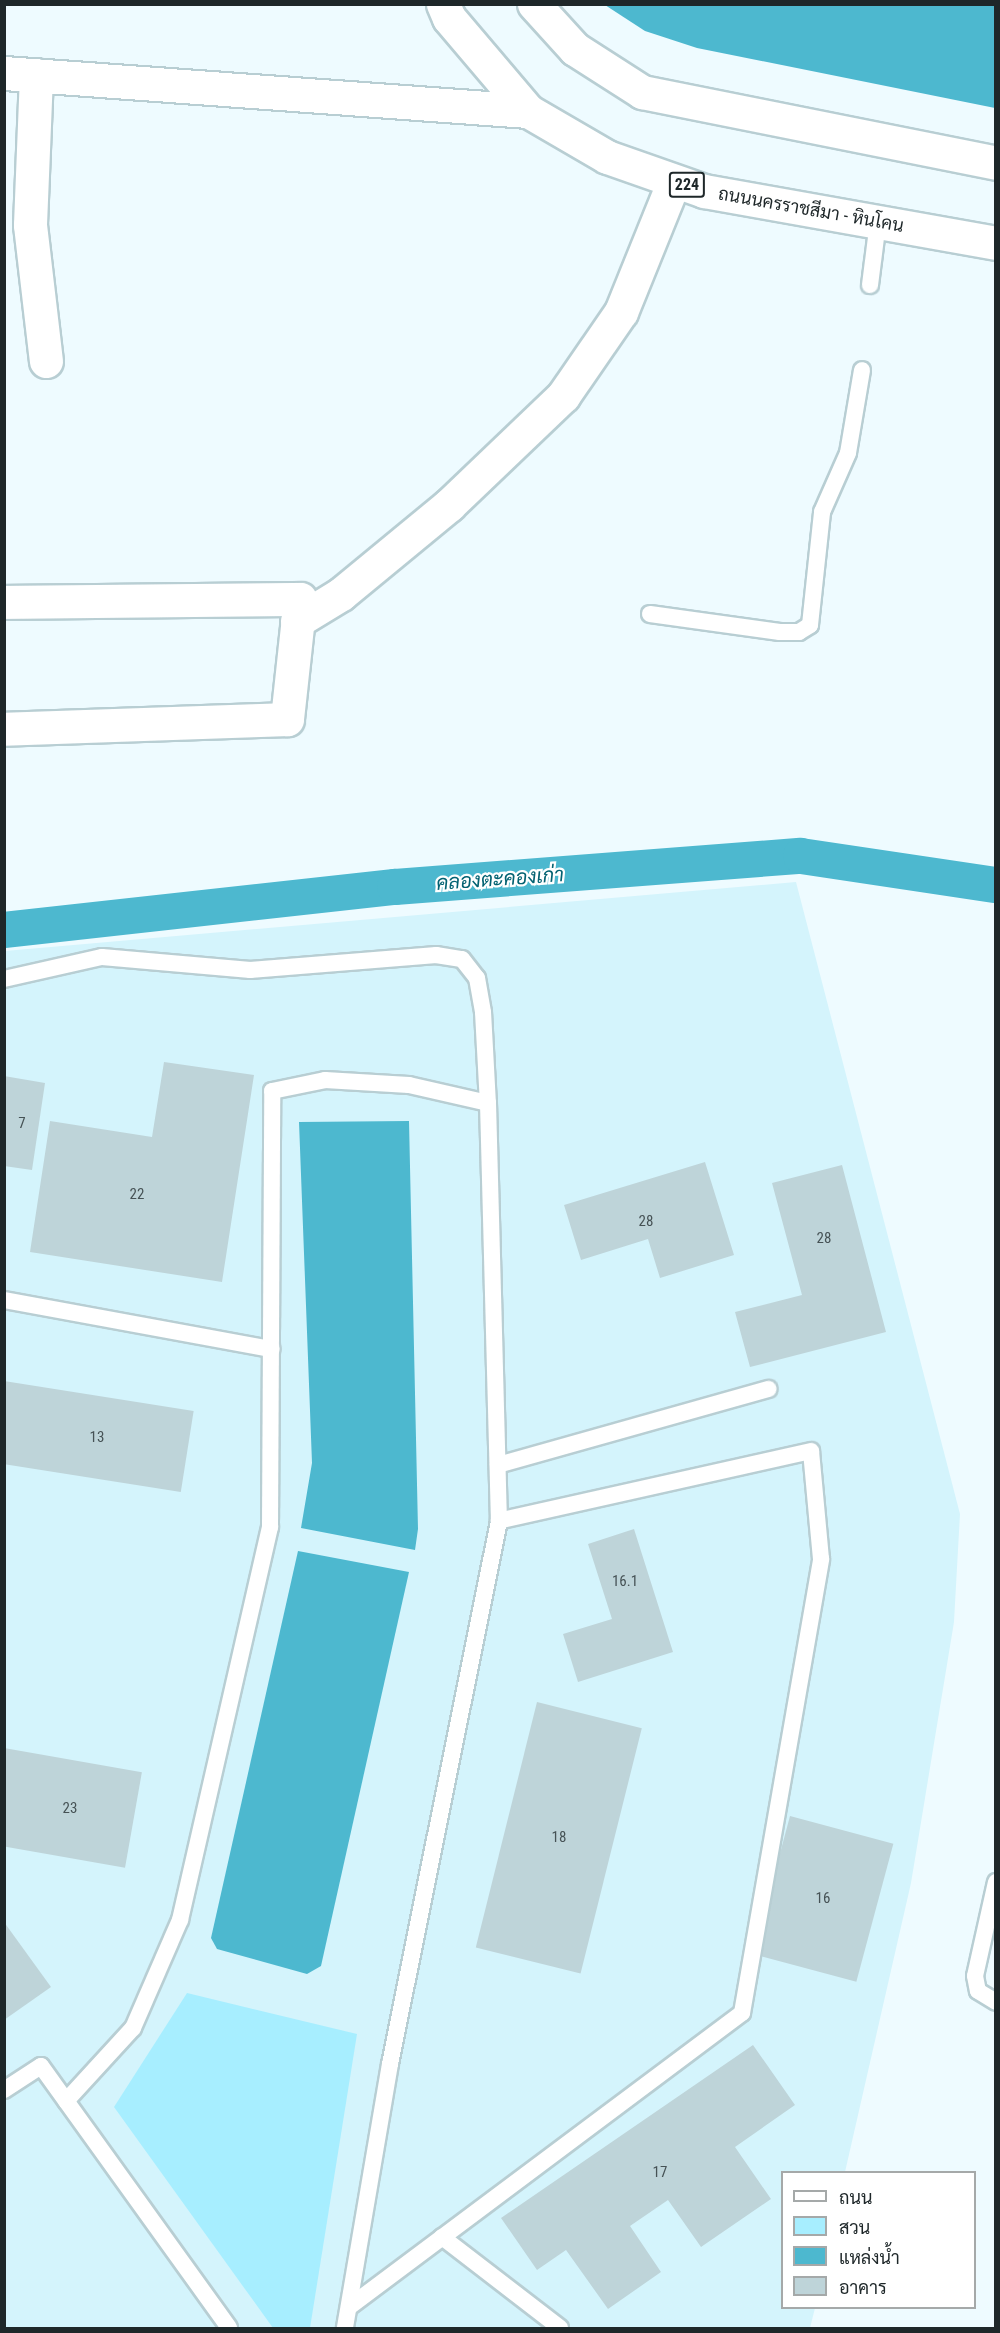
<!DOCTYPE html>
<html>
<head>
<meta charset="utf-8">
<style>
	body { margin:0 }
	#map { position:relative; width:1000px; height:2333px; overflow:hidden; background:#eefbff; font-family:"Roboto Condensed",Sarabun,sans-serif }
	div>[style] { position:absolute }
	.built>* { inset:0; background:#d4f4fc }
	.green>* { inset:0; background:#a7eeff }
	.water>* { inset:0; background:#4db8cf }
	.canal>* { height:36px; margin:-18px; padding:0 18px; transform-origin:18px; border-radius:18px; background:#4db8cf }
	.building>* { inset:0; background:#bed4d9; transform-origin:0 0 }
	.roads { filter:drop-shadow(2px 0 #b8ced3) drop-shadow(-2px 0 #b8ced3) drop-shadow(0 2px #b8ced3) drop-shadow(0 -2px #b8ced3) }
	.service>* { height:16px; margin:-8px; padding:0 8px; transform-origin:8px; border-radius:8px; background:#fff }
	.minor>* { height:33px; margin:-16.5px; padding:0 16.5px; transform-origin:16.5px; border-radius:16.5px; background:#fff }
	.primary>* { height:33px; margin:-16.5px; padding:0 16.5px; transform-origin:16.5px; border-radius:16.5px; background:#fff }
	span { translate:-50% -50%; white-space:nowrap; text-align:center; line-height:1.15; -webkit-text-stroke:4.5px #fff; paint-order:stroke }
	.number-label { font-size:15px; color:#465255 }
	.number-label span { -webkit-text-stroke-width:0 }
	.shield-label span { padding:2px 4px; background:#fff; border:2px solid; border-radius:4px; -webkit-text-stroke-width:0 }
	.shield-label { font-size:16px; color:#1e2729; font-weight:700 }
	.street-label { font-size:18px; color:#1e2729 }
	.water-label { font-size:20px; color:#036272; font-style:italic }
	.frame { position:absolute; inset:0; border:6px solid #1e2729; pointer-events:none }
	.legend { position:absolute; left:781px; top:2171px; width:195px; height:138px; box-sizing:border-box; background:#fff; border:2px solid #a5a9a9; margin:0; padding:8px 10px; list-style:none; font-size:18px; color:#1e2729 }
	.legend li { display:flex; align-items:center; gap:12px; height:30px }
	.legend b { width:30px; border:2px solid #a5a9a9 }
</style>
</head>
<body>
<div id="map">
	<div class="built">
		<i style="clip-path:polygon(796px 882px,960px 1514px,954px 1622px,911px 1883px,845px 2172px,782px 2172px,782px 2308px,815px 2308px,810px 2328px,5px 2328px,5px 951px)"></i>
	</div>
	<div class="green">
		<i style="clip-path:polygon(187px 1993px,357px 2034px,310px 2328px,273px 2328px,114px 2107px)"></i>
	</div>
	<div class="water">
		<i style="clip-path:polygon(605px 5px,995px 5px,995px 108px,697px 48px,645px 31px)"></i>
		<i style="clip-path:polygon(409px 1121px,418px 1529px,415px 1550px,301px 1528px,312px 1463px,299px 1122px)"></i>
		<i style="clip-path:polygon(298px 1551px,409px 1572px,321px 1966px,307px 1974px,217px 1949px,211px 1938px)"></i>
	</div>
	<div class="canal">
		<i style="left:4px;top:930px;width:393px;rotate:-6.3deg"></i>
		<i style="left:395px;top:887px;width:407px;rotate:-4.4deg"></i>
		<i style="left:801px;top:856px;width:197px;rotate:8.5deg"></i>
	</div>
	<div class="building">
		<i style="clip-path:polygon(164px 1062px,254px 1075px,222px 1282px,30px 1252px,50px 1121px,152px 1137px)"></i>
		<i style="clip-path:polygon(4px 1076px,45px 1083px,32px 1170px,4px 1166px)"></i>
		<i style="clip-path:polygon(705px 1162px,734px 1255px,660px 1278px,648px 1239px,581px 1260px,564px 1205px)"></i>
		<i style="clip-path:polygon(842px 1165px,886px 1332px,750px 1367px,735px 1312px,802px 1295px,772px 1183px)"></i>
		<i style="left:4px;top:1381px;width:192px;height:82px;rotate:9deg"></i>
		<i style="clip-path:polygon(634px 1529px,673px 1652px,578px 1682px,563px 1634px,612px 1619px,588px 1544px)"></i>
		<i style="left:537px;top:1702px;width:108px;height:253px;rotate:14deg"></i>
		<i style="left:4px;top:1748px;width:140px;height:97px;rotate:10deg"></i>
		<i style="left:790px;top:1816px;width:107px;height:143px;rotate:15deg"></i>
		<i style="clip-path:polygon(4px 1922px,51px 1987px,4px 2020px)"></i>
		<i style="clip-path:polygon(753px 2045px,795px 2105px,735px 2147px,771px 2199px,701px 2247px,668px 2200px,630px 2226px,661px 2272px,608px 2309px,566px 2250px,537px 2270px,501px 2218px)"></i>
	</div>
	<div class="roads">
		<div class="service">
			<i style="left:870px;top:285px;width:64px;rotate:-82.8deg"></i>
			<i style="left:650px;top:614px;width:131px;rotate:7.9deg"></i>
			<i style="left:780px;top:632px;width:19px"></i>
			<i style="left:799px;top:632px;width:13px;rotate:-32deg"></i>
			<i style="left:810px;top:625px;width:114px;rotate:-83.9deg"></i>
			<i style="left:822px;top:512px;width:64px;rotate:-66.2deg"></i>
			<i style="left:848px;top:453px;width:84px;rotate:-80.4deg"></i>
			<i style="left:4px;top:979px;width:100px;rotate:-12.7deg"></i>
			<i style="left:102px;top:957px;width:149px;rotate:5deg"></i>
			<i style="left:250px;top:970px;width:187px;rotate:-4.6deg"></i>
			<i style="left:436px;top:955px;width:26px;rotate:9deg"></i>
			<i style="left:462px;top:959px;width:24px;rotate:52deg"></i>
			<i style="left:477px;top:978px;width:35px;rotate:80deg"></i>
			<i style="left:483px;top:1012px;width:91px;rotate:86.9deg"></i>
			<i style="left:4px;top:1300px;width:272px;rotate:10.4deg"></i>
			<i style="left:498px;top:1465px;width:281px;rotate:-15.7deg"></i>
			<i style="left:996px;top:1882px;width:96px;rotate:102.6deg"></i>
			<i style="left:975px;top:1976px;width:15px;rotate:79deg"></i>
			<i style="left:978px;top:1991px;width:21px;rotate:31deg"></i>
			<i style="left:4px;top:2090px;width:44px;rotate:-33deg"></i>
			<i style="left:41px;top:2066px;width:322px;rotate:54.3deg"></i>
			<i style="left:66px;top:2101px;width:99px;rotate:-47.5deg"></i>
			<i style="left:133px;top:2028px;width:118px;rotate:-66.5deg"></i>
			<i style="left:180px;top:1920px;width:403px;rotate:-77.1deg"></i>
			<i style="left:270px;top:1527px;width:436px;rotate:-89.7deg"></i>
			<i style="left:272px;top:1091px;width:54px;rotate:-11.7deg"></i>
			<i style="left:325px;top:1080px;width:84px;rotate:3.4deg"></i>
			<i style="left:409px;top:1085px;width:81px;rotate:12.8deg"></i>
			<i style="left:488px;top:1103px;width:418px;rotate:88.5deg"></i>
			<i style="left:499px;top:1521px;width:554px;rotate:101.35deg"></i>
			<i style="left:390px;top:2064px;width:268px;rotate:99.7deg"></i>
			<i style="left:442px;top:2237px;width:149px;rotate:37.6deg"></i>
			<i style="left:349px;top:2307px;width:491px;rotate:-36.8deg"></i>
			<i style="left:742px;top:2013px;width:461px;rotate:-80.1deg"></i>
			<i style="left:821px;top:1559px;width:108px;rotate:-95.3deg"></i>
			<i style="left:811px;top:1451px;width:320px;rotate:167.4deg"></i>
		</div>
		<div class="minor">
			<i style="left:4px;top:73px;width:525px;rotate:4.15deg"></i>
			<i style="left:36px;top:75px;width:150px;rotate:92.3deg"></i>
			<i style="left:30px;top:225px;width:137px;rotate:83.3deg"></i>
			<i style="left:4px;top:602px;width:296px;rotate:-0.6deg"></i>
			<i style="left:300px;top:599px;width:121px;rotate:96.2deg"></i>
			<i style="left:287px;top:719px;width:283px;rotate:178deg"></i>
			<i style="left:297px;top:621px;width:52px;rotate:-31.5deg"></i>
			<i style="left:341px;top:594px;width:140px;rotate:-39.5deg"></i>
			<i style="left:449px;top:505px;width:158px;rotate:-43.7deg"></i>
			<i style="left:563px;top:396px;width:102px;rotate:-55.4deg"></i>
			<i style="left:621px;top:312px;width:141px;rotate:-68deg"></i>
		</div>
		<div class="primary">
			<i style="left:443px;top:4px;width:15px;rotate:67deg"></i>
			<i style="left:449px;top:18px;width:122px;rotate:49.7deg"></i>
			<i style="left:528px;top:111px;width:91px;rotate:30.2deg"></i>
			<i style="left:607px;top:157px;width:103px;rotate:19.3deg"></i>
			<i style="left:704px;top:191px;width:297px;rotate:10.1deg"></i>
			<i style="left:534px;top:4px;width:61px;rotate:47.7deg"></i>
			<i style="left:575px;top:49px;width:80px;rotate:32.7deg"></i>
			<i style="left:642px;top:92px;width:361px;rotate:11.3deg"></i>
		</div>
	</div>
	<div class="number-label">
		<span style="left:22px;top:1124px">7</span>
		<span style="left:137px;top:1195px">22</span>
		<span style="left:646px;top:1222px">28</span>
		<span style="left:824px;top:1239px">28</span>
		<span style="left:97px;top:1438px">13</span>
		<span style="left:625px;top:1582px">16.1</span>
		<span style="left:70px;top:1809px">23</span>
		<span style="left:559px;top:1838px">18</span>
		<span style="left:823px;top:1899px">16</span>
		<span style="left:660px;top:2173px">17</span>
	</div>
	<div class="shield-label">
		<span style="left:687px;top:185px">224</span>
	</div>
	<div class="street-label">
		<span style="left:811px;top:210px;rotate:10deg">ถนนนครราชสีมา - หินโคน</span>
	</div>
	<div class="water-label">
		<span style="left:500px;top:879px;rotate:-4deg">คลองตะคองเก่า</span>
	</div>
	<div class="frame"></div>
	<ul class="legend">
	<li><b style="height:8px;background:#fff"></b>ถนน</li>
	<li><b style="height:16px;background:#a7eeff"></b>สวน</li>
	<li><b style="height:16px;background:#4db8cf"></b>แหล่งน้ำ</li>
	<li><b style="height:16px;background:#bed4d9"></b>อาคาร</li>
	</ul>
</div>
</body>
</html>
